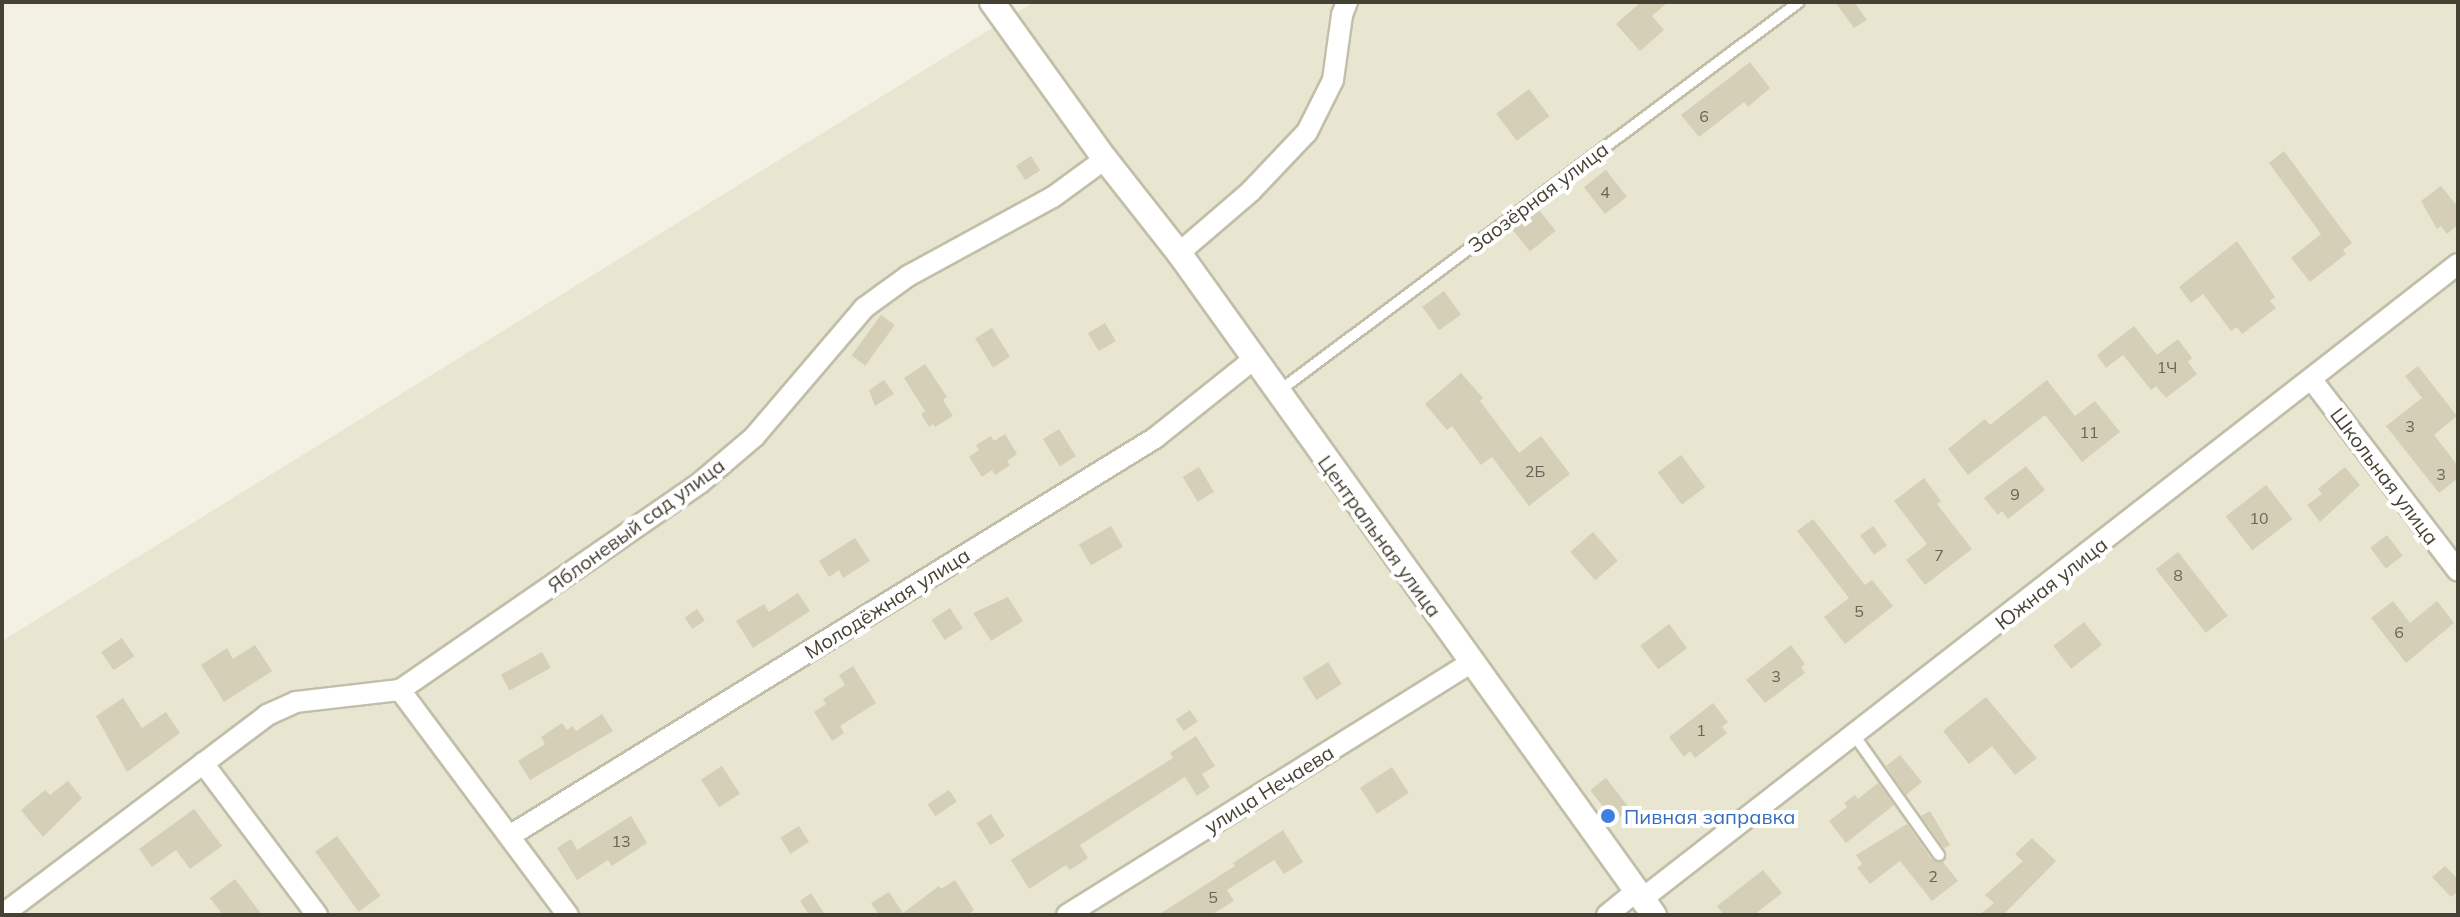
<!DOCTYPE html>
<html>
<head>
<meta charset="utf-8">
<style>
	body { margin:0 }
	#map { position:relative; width:2460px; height:917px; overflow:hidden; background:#f3f1e3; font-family:Mulish,sans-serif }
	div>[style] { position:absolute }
	.residential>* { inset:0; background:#e8e5d1 }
	.building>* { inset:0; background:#d5cfb8; transform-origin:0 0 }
	.roads { filter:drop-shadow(2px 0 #c2bea8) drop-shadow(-2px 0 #c2bea8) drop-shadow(0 2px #c2bea8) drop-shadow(0 -2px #c2bea8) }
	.service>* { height:10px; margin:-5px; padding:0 5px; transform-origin:5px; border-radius:5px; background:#fff }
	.minor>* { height:20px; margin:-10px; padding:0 10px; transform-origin:10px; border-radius:10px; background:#fff }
	.tertiary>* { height:24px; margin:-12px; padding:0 12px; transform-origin:12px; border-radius:12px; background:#fff }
	.dots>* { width:22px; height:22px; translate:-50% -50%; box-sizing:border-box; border:4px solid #fff; border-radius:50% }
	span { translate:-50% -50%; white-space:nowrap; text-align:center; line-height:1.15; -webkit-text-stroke:8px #fff; paint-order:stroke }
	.number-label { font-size:16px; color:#696554 }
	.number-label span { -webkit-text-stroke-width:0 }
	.street-label { font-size:20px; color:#454233 }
	.shop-label { font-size:20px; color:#366cbe }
	.left { translate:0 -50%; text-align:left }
	.frame { position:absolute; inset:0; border:4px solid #454233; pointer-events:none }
</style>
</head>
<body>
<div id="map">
	<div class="residential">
		<i style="clip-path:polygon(1034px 2px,2458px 2px,2458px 915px,2px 915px,2px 641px)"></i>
	</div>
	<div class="building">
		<i style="clip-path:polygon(1641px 2px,1668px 2px,1652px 16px,1664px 30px,1640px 51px,1616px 24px)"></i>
		<i style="clip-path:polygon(1835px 2px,1854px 2px,1867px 20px,1854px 28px)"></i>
		<i style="clip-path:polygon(1750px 62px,1770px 88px,1748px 107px,1744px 102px,1699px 137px,1681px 115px)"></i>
		<i style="left:1529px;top:89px;width:34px;height:41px;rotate:53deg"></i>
		<i style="clip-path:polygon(2284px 151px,2352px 243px,2343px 250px,2346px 254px,2310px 282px,2291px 258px,2321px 234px,2269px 163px)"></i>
		<i style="left:1031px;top:156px;width:17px;height:18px;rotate:57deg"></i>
		<i style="left:1606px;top:170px;width:34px;height:28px;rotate:52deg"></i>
		<i style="clip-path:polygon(2441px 186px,2458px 207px,2458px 225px,2447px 234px,2441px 226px,2437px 229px,2421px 201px)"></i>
		<i style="left:1538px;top:209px;width:28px;height:33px;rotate:51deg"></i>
		<i style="clip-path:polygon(2237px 241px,2275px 297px,2270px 301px,2276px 308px,2242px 334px,2237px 327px,2231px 331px,2203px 294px,2191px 303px,2179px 287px)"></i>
		<i style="left:1444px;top:291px;width:29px;height:27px;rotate:54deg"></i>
		<i style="left:881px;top:315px;width:17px;height:50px;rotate:36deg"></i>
		<i style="left:1105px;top:323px;width:21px;height:20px;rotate:59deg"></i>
		<i style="clip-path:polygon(2134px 326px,2157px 355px,2178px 339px,2192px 358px,2188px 362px,2197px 374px,2166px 398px,2156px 386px,2151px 390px,2123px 355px,2106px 368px,2097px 355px)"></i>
		<i style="left:992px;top:328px;width:34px;height:20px;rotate:58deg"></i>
		<i style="clip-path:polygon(925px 364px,947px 397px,943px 400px,953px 416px,935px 427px,933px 424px,929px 427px,921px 414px,925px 411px,904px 378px)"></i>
		<i style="clip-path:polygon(2418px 366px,2457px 416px,2434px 435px,2458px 466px,2458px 478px,2439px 493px,2386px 426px,2422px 398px,2405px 376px)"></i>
		<i style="clip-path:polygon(1461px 373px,1483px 398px,1480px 401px,1519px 453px,1541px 436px,1570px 474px,1529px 506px,1492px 457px,1481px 465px,1452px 426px,1447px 430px,1425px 404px)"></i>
		<i style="clip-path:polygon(884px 380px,894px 394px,875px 406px,869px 390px)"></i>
		<i style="clip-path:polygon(2047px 380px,2075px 416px,2095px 401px,2120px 432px,2082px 462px,2045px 415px,1968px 475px,1948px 449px,1985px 419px,1990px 425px)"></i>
		<i style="left:1059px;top:429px;width:32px;height:19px;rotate:58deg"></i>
		<i style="clip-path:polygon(1005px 434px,1017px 454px,1007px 461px,1010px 465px,995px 475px,992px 470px,982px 477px,969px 457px,979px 450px,976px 445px,991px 436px,994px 441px)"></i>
		<i style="left:1681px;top:455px;width:40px;height:29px;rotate:53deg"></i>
		<i style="clip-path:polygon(2026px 466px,2045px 490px,2008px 519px,2002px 511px,1998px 515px,1984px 498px)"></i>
		<i style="left:1199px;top:467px;width:29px;height:19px;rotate:59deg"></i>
		<i style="clip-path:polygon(2345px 467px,2360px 485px,2320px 522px,2307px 505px,2322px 494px,2318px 489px)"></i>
		<i style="clip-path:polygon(1924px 478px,1941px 501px,1937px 504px,1972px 549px,1925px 585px,1906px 560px,1927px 544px,1894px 501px)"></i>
		<i style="left:2266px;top:485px;width:43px;height:51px;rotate:52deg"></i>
		<i style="clip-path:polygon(1813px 519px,1865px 585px,1872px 580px,1893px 606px,1845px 644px,1824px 617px,1849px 598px,1797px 531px)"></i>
		<i style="left:1111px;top:526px;width:24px;height:37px;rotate:60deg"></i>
		<i style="left:1873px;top:526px;width:24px;height:16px;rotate:54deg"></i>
		<i style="left:1593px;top:532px;width:38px;height:30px;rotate:49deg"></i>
		<i style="left:2387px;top:535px;width:26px;height:21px;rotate:53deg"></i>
		<i style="clip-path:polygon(855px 538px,870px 561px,843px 578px,839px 570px,829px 577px,819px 561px)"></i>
		<i style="left:2178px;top:552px;width:81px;height:28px;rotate:52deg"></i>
		<i style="clip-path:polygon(798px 593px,810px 611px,753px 648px,736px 621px,764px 604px,769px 612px)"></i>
		<i style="clip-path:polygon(1008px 597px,1023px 621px,991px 641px,973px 613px)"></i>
		<i style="clip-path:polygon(2393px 601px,2410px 623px,2437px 601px,2454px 623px,2406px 663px,2371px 618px)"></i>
		<i style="left:950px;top:608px;width:24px;height:22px;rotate:57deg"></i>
		<i style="left:697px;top:609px;width:14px;height:15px;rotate:56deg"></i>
		<i style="left:2084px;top:622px;width:29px;height:39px;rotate:52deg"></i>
		<i style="left:1669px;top:624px;width:30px;height:36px;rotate:53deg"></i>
		<i style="left:122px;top:638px;width:22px;height:25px;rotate:56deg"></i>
		<i style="clip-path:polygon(255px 645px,272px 671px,224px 702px,201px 665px,227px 648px,233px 659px)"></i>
		<i style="clip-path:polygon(1791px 645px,1805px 664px,1801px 667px,1805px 673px,1765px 703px,1746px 680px)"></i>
		<i style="left:542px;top:652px;width:18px;height:47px;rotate:61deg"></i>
		<i style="left:1328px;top:662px;width:26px;height:30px;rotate:58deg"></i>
		<i style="clip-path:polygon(853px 666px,876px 703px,840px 726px,844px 733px,832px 741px,814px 712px,826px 704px,823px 699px,845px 685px,839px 675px)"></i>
		<i style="clip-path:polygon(1986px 697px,2037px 758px,2015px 775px,1992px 746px,1969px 764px,1943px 731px)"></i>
		<i style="clip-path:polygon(123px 698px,142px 728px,166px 712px,180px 733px,127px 772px,96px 716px)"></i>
		<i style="clip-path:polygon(1713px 703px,1728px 722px,1722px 727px,1727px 733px,1695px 758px,1690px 751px,1684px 757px,1669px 737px)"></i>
		<i style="left:1190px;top:710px;width:14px;height:17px;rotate:56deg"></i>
		<i style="clip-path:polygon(602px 714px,613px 731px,530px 780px,518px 761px,545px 744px,541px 737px,562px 723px,567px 730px,573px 726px,576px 731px)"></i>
		<i style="clip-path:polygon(1196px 736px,1215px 766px,1202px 774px,1210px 787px,1197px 796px,1185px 777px,1080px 845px,1088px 858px,1070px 870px,1066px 865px,1029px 889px,1011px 860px,1173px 758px,1170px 753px)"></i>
		<i style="clip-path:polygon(1900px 755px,1922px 782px,1906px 795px,1886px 766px)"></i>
		<i style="left:722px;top:766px;width:33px;height:25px;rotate:57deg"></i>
		<i style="left:1392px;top:767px;width:31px;height:38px;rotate:57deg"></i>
		<i style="left:1606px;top:778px;width:39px;height:20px;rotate:52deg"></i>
		<i style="clip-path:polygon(68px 781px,82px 798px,43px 837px,21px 810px,45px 790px,50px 795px)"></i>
		<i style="clip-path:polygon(1878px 783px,1894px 805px,1846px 843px,1829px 821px,1847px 807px,1844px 803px,1855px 795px,1858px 799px)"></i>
		<i style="left:949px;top:790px;width:14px;height:26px;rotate:56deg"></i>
		<i style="clip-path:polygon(194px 809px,222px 846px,190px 869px,176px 850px,152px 867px,139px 849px)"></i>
		<i style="clip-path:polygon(1930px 811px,1950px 845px,1944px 848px,1921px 816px)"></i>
		<i style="left:991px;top:814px;width:26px;height:17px;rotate:58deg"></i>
		<i style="clip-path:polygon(631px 816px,647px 843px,612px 866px,608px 860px,577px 880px,557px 848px,571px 839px,577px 850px)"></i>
		<i style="clip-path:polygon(1907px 824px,1932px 860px,1943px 862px,1958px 881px,1932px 901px,1900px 861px,1870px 884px,1857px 868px,1862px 864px,1856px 855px)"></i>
		<i style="left:799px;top:826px;width:19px;height:22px;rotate:58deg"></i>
		<i style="clip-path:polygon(1283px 830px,1303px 862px,1284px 874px,1274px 860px,1227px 890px,1234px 901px,1211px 915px,1158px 915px,1235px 866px,1233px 863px)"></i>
		<i style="left:337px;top:836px;width:74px;height:27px;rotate:54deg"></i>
		<i style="clip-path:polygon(2032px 838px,2056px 861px,2003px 915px,1979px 915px,1994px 903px,1985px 895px,2023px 861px,2015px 854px)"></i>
		<i style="clip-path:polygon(2445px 866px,2458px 879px,2458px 891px,2451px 897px,2432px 877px)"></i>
		<i style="clip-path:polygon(1763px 870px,1782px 893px,1754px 915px,1724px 915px,1717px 906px)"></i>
		<i style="clip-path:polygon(235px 879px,262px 915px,223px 915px,210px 898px)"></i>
		<i style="clip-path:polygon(955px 880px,974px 910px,967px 915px,879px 915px,871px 903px,889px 892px,903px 913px,939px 886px,941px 889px)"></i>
		<i style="clip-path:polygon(811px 893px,825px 915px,809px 915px,800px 901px)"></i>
	</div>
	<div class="roads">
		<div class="service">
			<i style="left:1279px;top:391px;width:649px;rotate:-36.8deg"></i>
			<i style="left:1854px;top:735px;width:147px;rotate:54.7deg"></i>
		</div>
		<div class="minor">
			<i style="left:1179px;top:253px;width:95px;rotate:-40.7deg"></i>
			<i style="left:1251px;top:191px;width:81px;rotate:-46.5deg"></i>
			<i style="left:1307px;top:132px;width:58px;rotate:-63.4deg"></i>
			<i style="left:1333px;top:80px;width:66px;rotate:-82.1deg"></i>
			<i style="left:1342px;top:15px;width:14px;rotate:-69deg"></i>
			<i style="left:2312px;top:380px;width:240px;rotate:52.6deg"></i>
			<i style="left:400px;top:690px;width:281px;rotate:53.3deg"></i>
			<i style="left:203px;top:763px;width:190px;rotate:53.1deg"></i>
			<i style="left:511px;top:835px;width:757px;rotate:-31.65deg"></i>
			<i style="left:1155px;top:438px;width:127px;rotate:-38.6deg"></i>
			<i style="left:1642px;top:899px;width:1034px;rotate:-37.89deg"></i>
			<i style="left:2px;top:915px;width:332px;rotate:-37deg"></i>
			<i style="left:267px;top:715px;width:32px;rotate:-24deg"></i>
			<i style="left:296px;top:702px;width:105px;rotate:-6.6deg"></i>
			<i style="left:400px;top:690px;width:364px;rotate:-34.6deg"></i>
			<i style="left:700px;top:483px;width:71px;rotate:-40.4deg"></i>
			<i style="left:754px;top:437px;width:170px;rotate:-49.5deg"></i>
			<i style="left:864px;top:308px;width:54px;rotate:-36deg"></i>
			<i style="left:908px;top:276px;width:165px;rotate:-28.6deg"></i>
			<i style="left:1053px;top:197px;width:64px;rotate:-36.2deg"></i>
			<i style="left:1067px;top:915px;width:476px;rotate:-32deg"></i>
			<i style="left:1607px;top:915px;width:38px;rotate:-39deg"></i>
		</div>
		<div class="tertiary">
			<i style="left:992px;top:2px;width:193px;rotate:54.3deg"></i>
			<i style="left:1105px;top:159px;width:120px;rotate:51.8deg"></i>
			<i style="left:1179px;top:253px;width:815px;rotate:54.34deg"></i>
		</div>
	</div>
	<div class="dots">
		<i style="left:1608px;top:816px;background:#3f7fe0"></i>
	</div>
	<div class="number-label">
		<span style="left:1704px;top:116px">6</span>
		<span style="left:1605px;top:192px">4</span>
		<span style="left:2167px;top:367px">1Ч</span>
		<span style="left:2410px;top:426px">3</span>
		<span style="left:2089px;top:432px">11</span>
		<span style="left:1535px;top:471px">2Б</span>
		<span style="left:2441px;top:474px">3</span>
		<span style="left:2015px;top:494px">9</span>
		<span style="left:2259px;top:518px">10</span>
		<span style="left:1939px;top:555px">7</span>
		<span style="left:2178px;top:575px">8</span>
		<span style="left:1859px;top:611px">5</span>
		<span style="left:2399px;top:632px">6</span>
		<span style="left:1776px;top:676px">3</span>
		<span style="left:1701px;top:730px">1</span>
		<span style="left:621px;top:841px">13</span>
		<span style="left:1933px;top:876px">2</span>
		<span style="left:1213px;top:897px">5</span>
	</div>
	<div class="street-label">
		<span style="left:1538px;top:197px;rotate:-37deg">Заозёрная улица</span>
		<span style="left:2385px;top:476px;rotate:53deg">Школьная улица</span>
		<span style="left:636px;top:525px;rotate:-36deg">Яблоневый сад улица</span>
		<span style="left:1380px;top:536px;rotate:54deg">Центральная улица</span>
		<span style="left:2051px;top:583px;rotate:-38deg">Южная улица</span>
		<span style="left:887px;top:603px;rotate:-32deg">Молодёжная улица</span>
		<span style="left:1269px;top:789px;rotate:-32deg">улица Нечаева</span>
	</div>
	<div class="shop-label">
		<span class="left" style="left:1624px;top:816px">Пивная заправка</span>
	</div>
	<div class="frame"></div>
</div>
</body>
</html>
